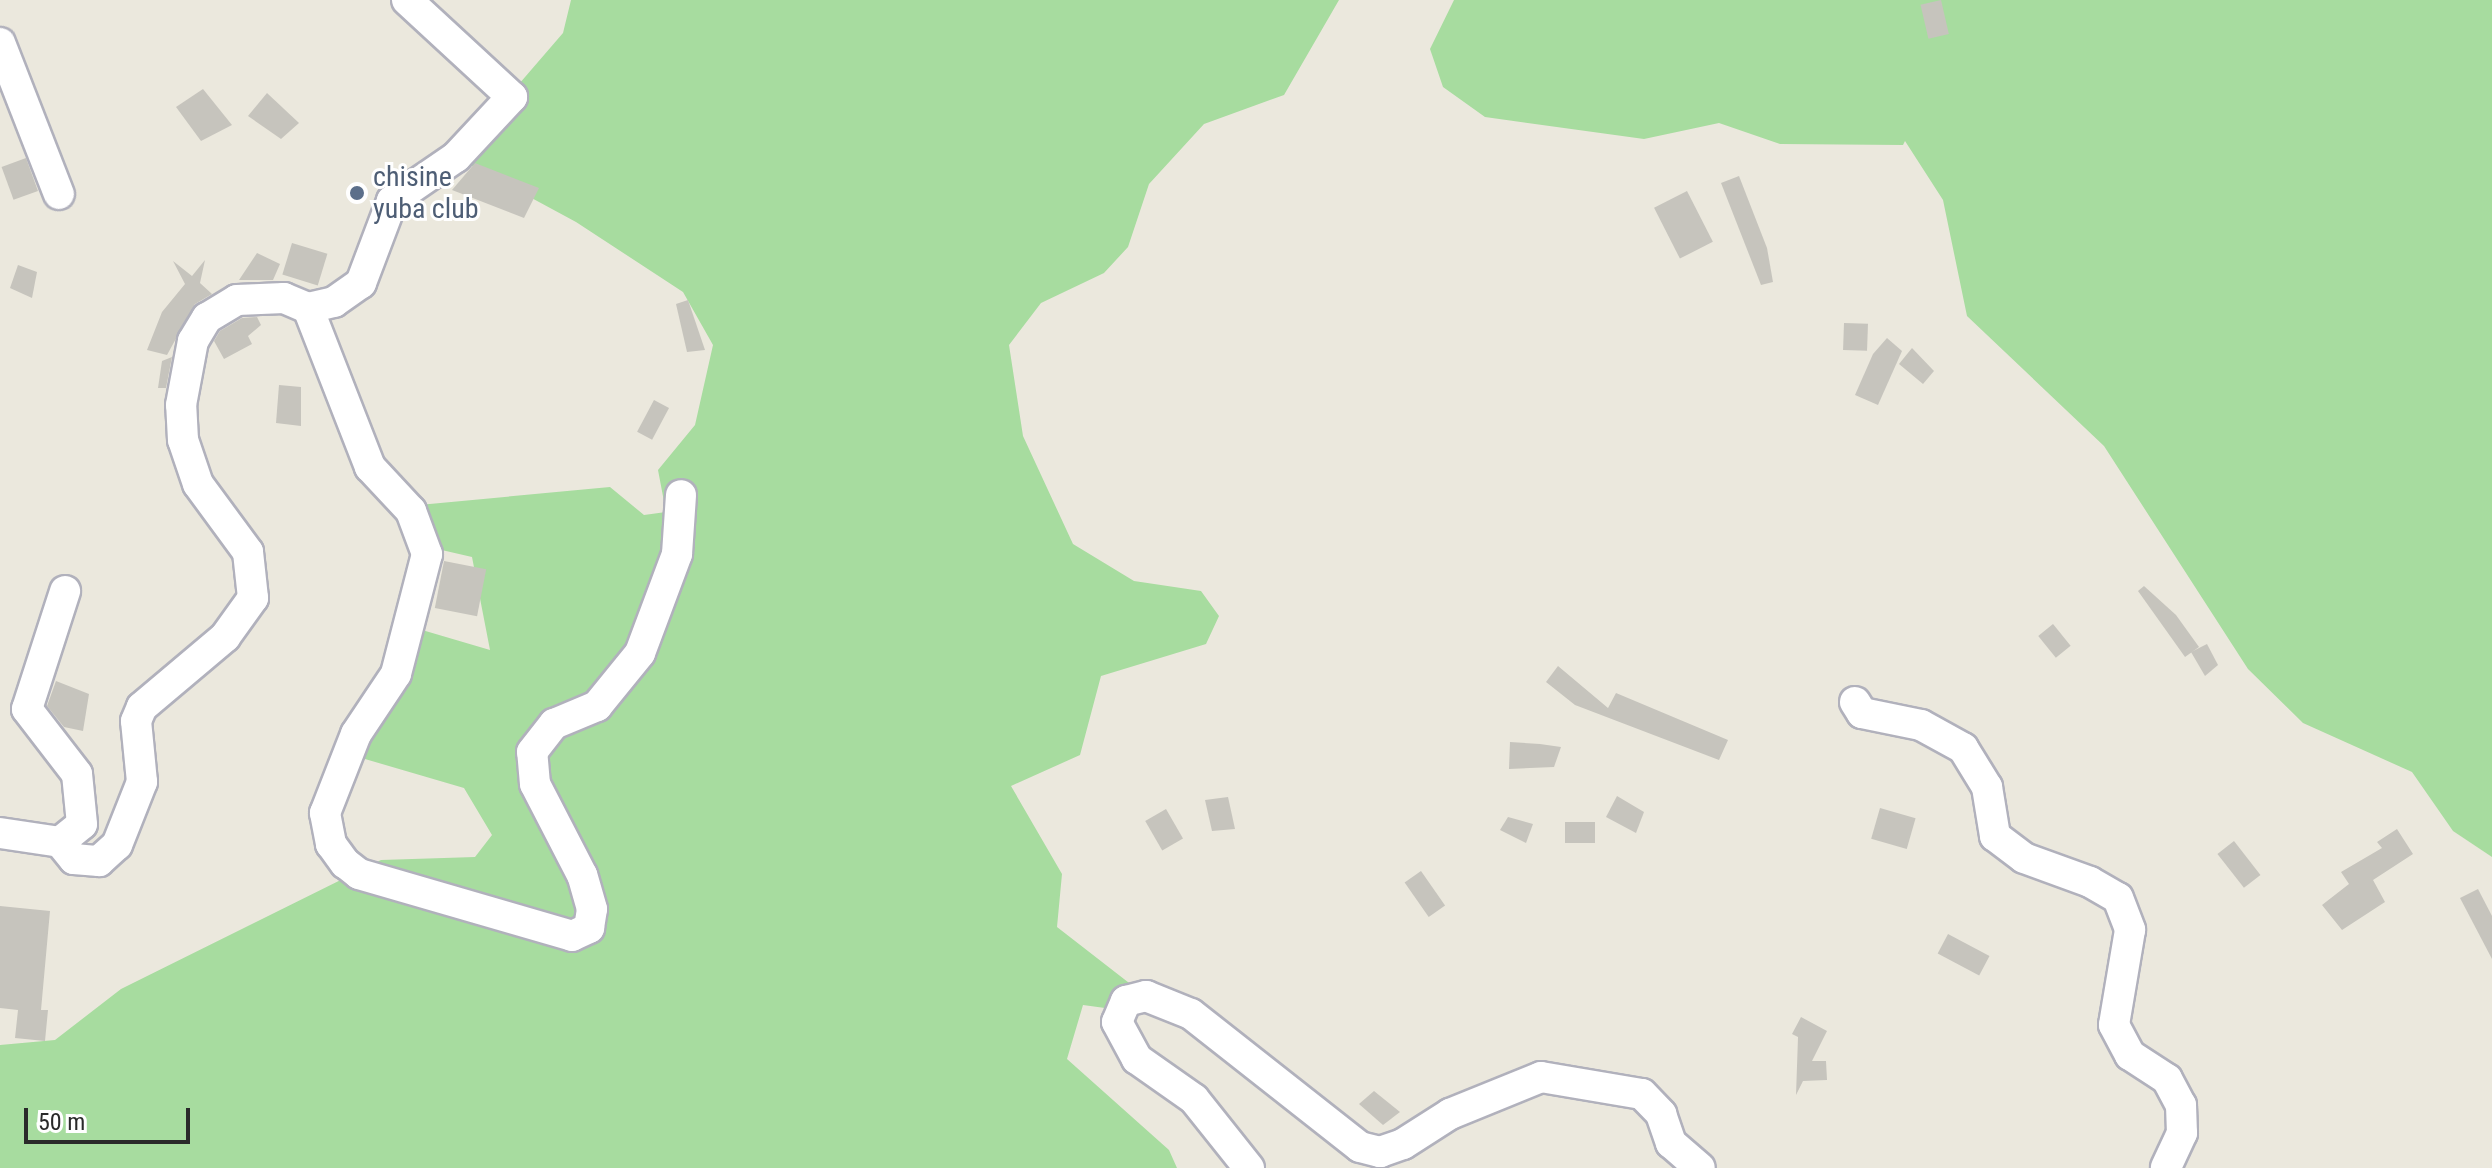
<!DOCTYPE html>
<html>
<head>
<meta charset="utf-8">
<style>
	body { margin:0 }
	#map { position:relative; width:2492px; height:1168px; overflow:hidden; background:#ebe8dd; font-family:"Roboto Condensed",sans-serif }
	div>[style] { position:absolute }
	.green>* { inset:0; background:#a7dc9f }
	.building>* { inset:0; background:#c6c4bd; transform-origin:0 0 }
	.roads { filter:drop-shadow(2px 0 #b1b1bc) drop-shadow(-2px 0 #b1b1bc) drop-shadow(0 2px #b1b1bc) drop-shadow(0 -2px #b1b1bc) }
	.minor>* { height:30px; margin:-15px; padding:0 15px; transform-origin:15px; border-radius:15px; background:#fff }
	.dots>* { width:22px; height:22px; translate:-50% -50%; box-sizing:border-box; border:4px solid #fff; border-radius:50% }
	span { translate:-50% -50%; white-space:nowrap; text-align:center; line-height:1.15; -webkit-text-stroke:6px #fff; paint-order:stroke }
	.service-label { font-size:28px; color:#4e5e75 }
	.left { translate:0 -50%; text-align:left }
	.scale { position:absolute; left:24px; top:1108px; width:166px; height:36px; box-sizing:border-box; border:4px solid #2a2a2a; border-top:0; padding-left:10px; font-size:24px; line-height:28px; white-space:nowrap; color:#2a2a2a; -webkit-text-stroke:6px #fff; paint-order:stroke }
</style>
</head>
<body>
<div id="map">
	<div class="green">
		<i style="clip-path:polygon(571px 0,1339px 0,1284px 95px,1204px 124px,1149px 184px,1128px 247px,1104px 273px,1041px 303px,1009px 345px,1023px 436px,1073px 544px,1134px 581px,1201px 591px,1219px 616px,1206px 644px,1101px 676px,1080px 755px,1011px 786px,1062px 874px,1057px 927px,1133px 986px,1127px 1011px,1083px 1005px,1067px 1059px,1169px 1150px,1177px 1168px,0 1168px,0 1045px,55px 1040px,121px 989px,381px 860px,475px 857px,492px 835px,464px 788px,365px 759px,342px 740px,387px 663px,395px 622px,490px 650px,472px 557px,420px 545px,419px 505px,610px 487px,644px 515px,666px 512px,658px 470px,695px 425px,713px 345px,683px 292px,576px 222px,456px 157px,563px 33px)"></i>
		<i style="clip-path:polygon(1454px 0,2492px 0,2492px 857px,2453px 831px,2412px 772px,2303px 723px,2248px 669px,2104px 446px,1967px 316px,1943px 200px,1905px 141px,1903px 145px,1780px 144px,1719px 123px,1644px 139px,1485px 117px,1443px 87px,1430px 49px)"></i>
	</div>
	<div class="building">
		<i style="left:1941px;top:0;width:35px;height:21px;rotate:77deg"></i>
		<i style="clip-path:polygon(203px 89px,232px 125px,201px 141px,176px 107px)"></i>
		<i style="clip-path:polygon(267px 93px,299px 123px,281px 139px,248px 116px)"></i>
		<i style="left:26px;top:158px;width:35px;height:26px;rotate:70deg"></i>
		<i style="clip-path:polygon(475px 163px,539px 188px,524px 218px,452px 190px)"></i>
		<i style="clip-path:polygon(1739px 176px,1767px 248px,1773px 282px,1761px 285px,1721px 183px)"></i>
		<i style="left:1687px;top:191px;width:57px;height:37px;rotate:63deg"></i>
		<i style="left:292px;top:243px;width:37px;height:33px;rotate:17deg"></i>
		<i style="clip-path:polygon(257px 253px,280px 264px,273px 280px,239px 280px)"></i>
		<i style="clip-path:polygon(205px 260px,200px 283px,212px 294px,195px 304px,167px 355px,147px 350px,162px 312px,185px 284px,173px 261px,192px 276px)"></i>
		<i style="clip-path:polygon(18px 265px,37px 272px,32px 298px,10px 288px)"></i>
		<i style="clip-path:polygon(688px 300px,705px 350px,687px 352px,676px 304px)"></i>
		<i style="clip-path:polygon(257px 317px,261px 325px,248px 336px,252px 344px,224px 359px,214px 341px,220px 331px,242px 318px)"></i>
		<i style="left:1844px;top:323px;width:24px;height:27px;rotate:2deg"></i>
		<i style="clip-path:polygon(1887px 338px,1902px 351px,1878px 405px,1855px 395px,1873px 354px)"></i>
		<i style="clip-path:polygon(1912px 348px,1934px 371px,1923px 384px,1899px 364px)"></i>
		<i style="clip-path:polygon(172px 357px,166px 388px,158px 388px,162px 361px)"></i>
		<i style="clip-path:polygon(279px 385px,301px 387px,301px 426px,276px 423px)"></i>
		<i style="left:654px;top:400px;width:17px;height:36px;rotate:28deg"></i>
		<i style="left:444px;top:561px;width:43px;height:48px;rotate:11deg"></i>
		<i style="clip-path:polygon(2144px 586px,2176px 615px,2199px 647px,2185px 657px,2138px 591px)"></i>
		<i style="left:2053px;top:624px;width:28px;height:19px;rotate:51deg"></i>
		<i style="clip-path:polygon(2207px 644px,2218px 665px,2205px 676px,2191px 652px)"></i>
		<i style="clip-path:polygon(1558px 666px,1608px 708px,1616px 693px,1728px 740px,1719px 760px,1575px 705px,1546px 682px)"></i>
		<i style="clip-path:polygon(56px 681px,89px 694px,83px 731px,64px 727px,47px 706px)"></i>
		<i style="clip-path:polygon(1510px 742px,1540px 744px,1561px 747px,1554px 767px,1509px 769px)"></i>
		<i style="clip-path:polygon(1617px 796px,1644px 812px,1636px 833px,1606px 817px)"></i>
		<i style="clip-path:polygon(1228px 797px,1235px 829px,1212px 831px,1205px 800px)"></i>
		<i style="left:1880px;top:808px;width:37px;height:32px;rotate:16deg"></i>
		<i style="left:1166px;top:809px;width:34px;height:24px;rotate:60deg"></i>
		<i style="clip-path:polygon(1508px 817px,1533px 824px,1526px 843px,1500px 830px)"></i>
		<i style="left:1595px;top:822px;width:21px;height:30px;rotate:90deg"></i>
		<i style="clip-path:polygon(2397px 829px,2413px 854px,2373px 880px,2385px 902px,2342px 930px,2322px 905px,2349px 884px,2341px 872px,2382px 848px,2377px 842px)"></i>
		<i style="left:2234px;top:841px;width:43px;height:21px;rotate:52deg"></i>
		<i style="left:1421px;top:871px;width:42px;height:20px;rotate:55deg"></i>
		<i style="clip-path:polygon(2478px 889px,2492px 916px,2492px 959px,2460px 898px)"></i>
		<i style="clip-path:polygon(0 906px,50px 911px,41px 1010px,48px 1010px,45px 1041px,15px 1038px,18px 1010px,0 1008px)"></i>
		<i style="left:1948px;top:934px;width:47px;height:22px;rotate:28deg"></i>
		<i style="clip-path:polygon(1801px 1017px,1827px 1031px,1812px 1061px,1826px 1061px,1827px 1080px,1803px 1081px,1796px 1095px,1798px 1037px,1792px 1034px)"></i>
		<i style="clip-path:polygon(1374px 1091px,1400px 1112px,1383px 1125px,1359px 1104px)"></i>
	</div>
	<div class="roads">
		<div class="minor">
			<i style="left:407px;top:0;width:143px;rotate:42.7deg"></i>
			<i style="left:512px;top:97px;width:82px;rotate:133deg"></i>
			<i style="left:456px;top:157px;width:78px;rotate:145.5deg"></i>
			<i style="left:392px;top:201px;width:88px;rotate:110.7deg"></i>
			<i style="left:361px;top:283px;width:33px;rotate:145deg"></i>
			<i style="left:334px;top:302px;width:27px;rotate:167deg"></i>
			<i style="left:308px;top:308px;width:171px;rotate:68.7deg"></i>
			<i style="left:370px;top:467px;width:60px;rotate:47deg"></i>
			<i style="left:411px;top:511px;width:46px;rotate:69.6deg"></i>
			<i style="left:427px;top:554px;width:124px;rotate:104.5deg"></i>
			<i style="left:396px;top:674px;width:72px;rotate:123.7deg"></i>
			<i style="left:356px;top:734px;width:85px;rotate:111.4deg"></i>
			<i style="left:325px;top:813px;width:32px;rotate:79deg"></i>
			<i style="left:331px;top:844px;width:24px;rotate:54deg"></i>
			<i style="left:345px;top:863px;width:18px;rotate:38deg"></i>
			<i style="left:359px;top:874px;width:222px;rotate:16.2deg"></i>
			<i style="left:572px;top:936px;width:19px;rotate:-25deg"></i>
			<i style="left:589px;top:928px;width:19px;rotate:-81deg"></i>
			<i style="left:592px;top:909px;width:35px;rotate:-106deg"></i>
			<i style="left:582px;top:875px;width:102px;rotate:-117.3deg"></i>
			<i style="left:535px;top:784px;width:32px;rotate:-95deg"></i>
			<i style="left:532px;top:752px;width:36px;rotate:-52deg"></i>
			<i style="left:554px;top:724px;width:47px;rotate:-22.7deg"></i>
			<i style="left:597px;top:706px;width:68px;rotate:-50.9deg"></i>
			<i style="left:640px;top:653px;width:106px;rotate:-69.5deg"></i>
			<i style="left:677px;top:554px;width:59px;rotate:-86.1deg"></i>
			<i style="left:0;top:43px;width:162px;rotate:68.7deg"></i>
			<i style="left:1855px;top:702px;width:13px;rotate:58deg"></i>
			<i style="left:1862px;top:713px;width:60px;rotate:11.5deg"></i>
			<i style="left:1921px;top:725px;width:48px;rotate:28.7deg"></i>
			<i style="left:1963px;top:748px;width:46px;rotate:58.4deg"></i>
			<i style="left:1987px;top:787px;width:50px;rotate:80.7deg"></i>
			<i style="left:1995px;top:836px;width:36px;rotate:37deg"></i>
			<i style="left:2024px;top:858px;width:70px;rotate:20deg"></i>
			<i style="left:2090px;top:882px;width:32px;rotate:30deg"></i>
			<i style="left:2118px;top:898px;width:34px;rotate:69deg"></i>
			<i style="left:2130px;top:930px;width:96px;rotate:99.6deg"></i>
			<i style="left:2114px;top:1025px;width:34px;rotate:62deg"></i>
			<i style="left:2130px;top:1055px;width:44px;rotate:33deg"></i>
			<i style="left:2167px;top:1079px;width:30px;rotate:62deg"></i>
			<i style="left:2181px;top:1105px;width:28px;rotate:88deg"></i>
			<i style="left:2182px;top:1133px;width:38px;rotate:115deg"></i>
			<i style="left:0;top:833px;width:61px;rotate:8.5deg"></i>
			<i style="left:60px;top:842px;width:28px;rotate:-39deg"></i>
			<i style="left:82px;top:824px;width:50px;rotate:-95.7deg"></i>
			<i style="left:77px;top:774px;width:82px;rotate:-127.6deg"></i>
			<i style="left:27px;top:709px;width:124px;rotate:-72.1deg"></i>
			<i style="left:60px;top:842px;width:22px;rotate:51deg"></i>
			<i style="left:74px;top:859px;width:25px;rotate:5deg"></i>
			<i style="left:99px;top:861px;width:24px;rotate:-42deg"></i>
			<i style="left:117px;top:845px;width:68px;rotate:-68.4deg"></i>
			<i style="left:142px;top:782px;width:61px;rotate:-95.6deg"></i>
			<i style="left:136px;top:721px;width:15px;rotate:-67deg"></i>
			<i style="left:142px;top:707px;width:109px;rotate:-40.1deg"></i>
			<i style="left:225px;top:637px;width:48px;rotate:-54.3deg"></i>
			<i style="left:253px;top:598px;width:46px;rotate:-96.2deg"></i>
			<i style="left:248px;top:552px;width:84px;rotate:-126.3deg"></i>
			<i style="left:198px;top:484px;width:46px;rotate:-108.8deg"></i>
			<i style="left:183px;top:440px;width:35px;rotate:-93deg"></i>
			<i style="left:181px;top:405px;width:65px;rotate:-79.4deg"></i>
			<i style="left:193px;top:341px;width:27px;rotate:-59deg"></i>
			<i style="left:207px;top:318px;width:35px;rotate:-31deg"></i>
			<i style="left:237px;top:300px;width:47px;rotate:-2.4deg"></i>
			<i style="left:284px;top:298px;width:26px;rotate:23deg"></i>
			<i style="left:1249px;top:1168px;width:88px;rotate:-128.6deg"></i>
			<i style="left:1194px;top:1099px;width:70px;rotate:-144.9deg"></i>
			<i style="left:1137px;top:1059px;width:42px;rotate:-118.4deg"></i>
			<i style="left:1117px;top:1022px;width:23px;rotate:-67deg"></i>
			<i style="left:1126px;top:1001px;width:21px;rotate:-14deg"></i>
			<i style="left:1146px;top:996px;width:48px;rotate:21.8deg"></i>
			<i style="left:1191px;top:1014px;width:215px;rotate:38.2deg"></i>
			<i style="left:1360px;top:1147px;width:21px;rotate:14deg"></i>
			<i style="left:1380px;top:1152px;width:24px;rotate:-19deg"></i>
			<i style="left:1403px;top:1144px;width:56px;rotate:-32.6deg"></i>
			<i style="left:1450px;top:1114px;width:98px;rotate:-22.1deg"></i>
			<i style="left:1541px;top:1077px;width:102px;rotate:9.6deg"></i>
			<i style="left:1642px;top:1094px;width:28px;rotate:46deg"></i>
			<i style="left:1661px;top:1114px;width:31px;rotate:71deg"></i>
			<i style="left:1671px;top:1143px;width:38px;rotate:41deg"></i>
		</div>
	</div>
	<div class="dots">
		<i style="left:357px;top:193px;background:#5c6f8a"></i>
	</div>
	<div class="service-label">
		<span class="left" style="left:373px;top:193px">chisine<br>yuba club</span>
	</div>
	<div class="scale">50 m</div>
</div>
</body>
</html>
